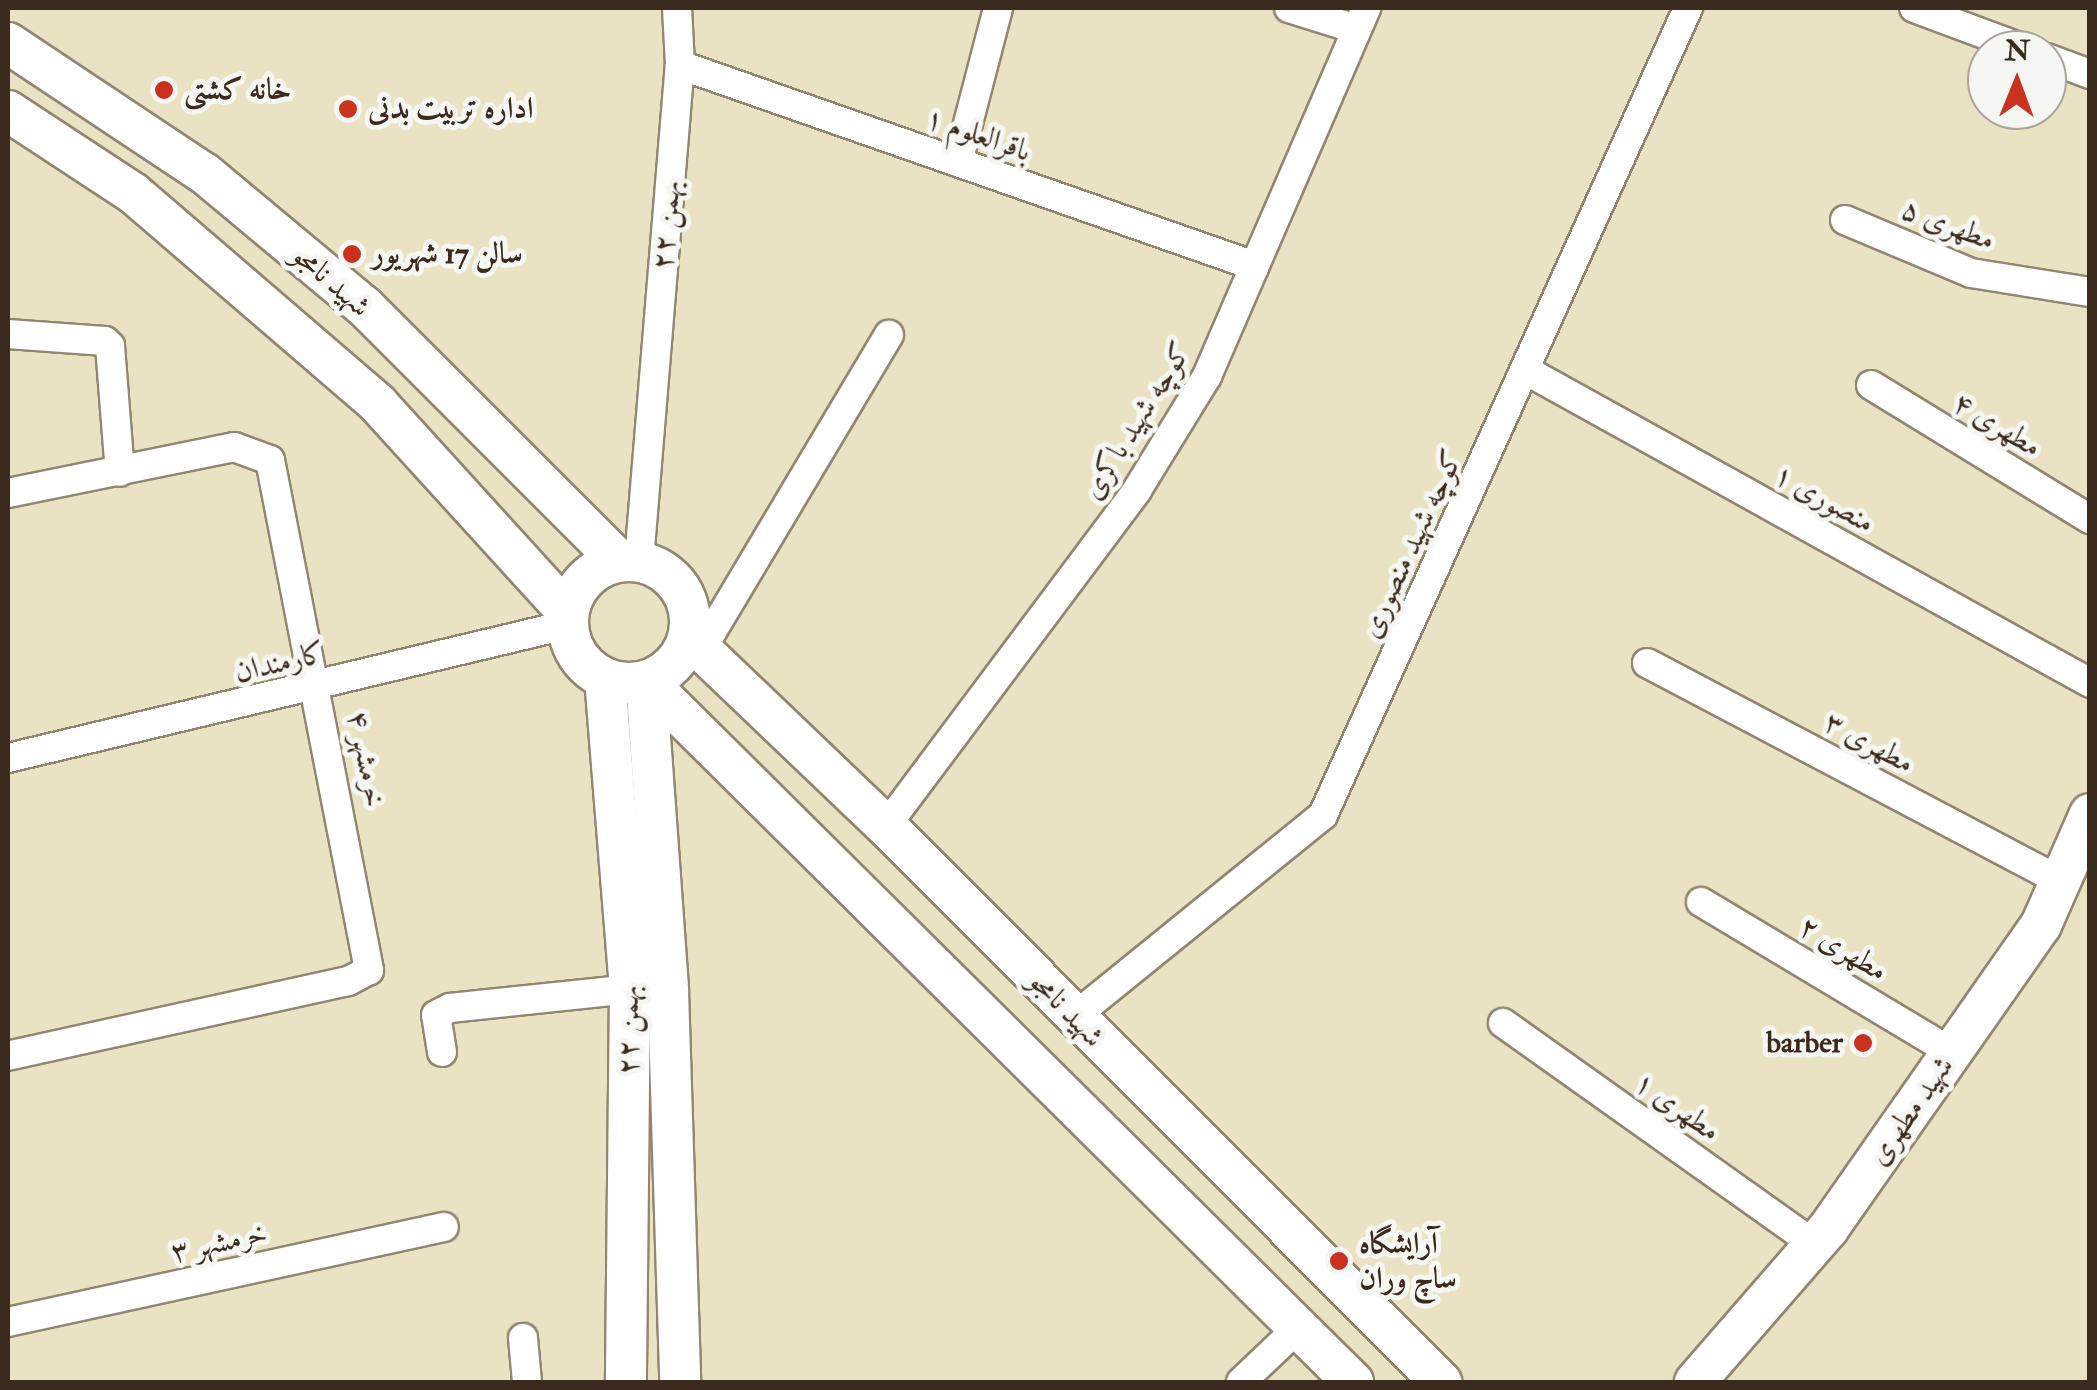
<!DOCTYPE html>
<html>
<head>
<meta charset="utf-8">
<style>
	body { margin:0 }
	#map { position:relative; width:2097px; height:1390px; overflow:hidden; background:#e9e3c4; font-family:"IM FELL Double Pica",Amiri,serif }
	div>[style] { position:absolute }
	.roads { filter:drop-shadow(2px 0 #928671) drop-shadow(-2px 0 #928671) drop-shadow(0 2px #928671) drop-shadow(0 -2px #928671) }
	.street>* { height:28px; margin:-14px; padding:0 14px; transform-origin:14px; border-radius:14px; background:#fff }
	.secondary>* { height:40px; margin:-20px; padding:0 20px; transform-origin:20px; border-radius:20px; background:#fff }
	.secondary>.ring { margin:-20px; padding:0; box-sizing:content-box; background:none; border:40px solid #fff; border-radius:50% }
	.dots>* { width:28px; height:28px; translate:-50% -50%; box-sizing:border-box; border:5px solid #f6f6f2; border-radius:50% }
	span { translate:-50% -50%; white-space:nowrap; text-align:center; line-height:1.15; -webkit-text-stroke:10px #f6f6f2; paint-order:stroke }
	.poi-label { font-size:30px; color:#3b2a1e; font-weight:700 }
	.left { translate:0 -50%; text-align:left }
	.right { translate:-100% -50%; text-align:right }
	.street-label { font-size:30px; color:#3b2a1e }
	.frame { position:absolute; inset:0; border:10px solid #3b2a1e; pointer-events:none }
	.north { position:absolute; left:1967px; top:30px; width:100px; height:100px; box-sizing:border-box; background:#f6f6f2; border:2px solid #aba49d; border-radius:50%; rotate:1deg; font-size:28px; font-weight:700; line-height:40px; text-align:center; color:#3b2a1e }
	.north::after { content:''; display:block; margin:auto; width:35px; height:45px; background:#c8321e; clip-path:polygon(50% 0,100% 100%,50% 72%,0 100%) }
</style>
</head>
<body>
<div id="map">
	<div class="roads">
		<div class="street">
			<i style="left:1289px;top:8px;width:70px;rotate:17.4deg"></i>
			<i style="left:1914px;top:8px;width:121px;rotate:20.4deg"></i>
			<i style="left:2047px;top:58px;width:46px;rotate:20.4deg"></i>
			<i style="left:680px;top:65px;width:609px;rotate:19.27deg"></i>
			<i style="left:958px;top:162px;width:159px;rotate:-75.4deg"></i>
			<i style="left:1845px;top:220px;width:137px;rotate:22.8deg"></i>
			<i style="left:1971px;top:273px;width:121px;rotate:9.1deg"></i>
			<i style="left:8px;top:334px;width:97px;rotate:4.1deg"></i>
			<i style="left:105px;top:341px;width:7px;rotate:45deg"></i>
			<i style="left:110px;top:346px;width:126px;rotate:85.5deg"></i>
			<i style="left:1527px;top:371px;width:644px;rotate:28.99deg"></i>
			<i style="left:1871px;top:385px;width:257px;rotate:31.5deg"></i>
			<i style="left:8px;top:493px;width:231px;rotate:-11.5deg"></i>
			<i style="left:234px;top:447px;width:38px;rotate:20deg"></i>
			<i style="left:270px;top:460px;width:520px;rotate:79.01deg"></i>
			<i style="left:369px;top:970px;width:24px;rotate:152deg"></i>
			<i style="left:348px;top:981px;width:348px;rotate:167.6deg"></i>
			<i style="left:639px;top:561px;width:498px;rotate:-85.3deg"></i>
			<i style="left:680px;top:65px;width:57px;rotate:-93deg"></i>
			<i style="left:701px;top:650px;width:367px;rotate:-59.2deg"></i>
			<i style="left:1647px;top:663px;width:468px;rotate:27.8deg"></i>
			<i style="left:8px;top:758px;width:574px;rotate:-13.41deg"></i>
			<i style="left:886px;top:826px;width:419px;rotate:-53.2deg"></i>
			<i style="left:1137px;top:490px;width:134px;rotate:-58.4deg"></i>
			<i style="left:1207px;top:376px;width:401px;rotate:-66.6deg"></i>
			<i style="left:1701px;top:902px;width:292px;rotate:30.9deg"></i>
			<i style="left:1075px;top:1016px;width:319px;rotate:-39deg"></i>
			<i style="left:1323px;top:815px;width:886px;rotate:-65.66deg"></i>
			<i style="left:1503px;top:1023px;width:382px;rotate:35.4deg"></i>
			<i style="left:442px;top:1052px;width:37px;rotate:-99deg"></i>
			<i style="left:436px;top:1015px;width:16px;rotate:-27deg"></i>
			<i style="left:450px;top:1008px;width:181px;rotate:-6deg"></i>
			<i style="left:8px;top:1322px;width:446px;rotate:-12.3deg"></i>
			<i style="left:523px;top:1338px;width:44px;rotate:84.8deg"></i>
			<i style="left:1241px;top:1382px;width:79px;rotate:-43.5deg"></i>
		</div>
		<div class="secondary">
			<i style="left:8px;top:43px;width:235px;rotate:33.6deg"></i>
			<i style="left:204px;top:173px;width:209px;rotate:39.8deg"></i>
			<i style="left:365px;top:307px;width:359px;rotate:45deg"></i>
			<i style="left:8px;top:111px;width:149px;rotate:33.3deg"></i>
			<i style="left:133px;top:193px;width:323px;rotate:40.7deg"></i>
			<i style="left:378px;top:404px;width:282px;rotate:47.7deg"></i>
			<i class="ring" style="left:568px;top:561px;width:82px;height:82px"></i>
			<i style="left:689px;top:638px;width:272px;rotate:43.7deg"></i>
			<i style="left:886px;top:826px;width:786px;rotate:45.05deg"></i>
			<i style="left:605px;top:678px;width:312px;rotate:85.4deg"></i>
			<i style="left:630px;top:989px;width:393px;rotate:90.6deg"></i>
			<i style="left:646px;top:681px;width:996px;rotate:44.76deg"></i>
			<i style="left:646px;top:681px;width:311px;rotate:85.9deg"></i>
			<i style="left:668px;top:991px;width:391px;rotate:88.2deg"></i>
			<i style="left:1695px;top:1382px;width:203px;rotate:-49deg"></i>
			<i style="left:1828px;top:1229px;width:371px;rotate:-55deg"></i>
			<i style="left:2041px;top:925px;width:121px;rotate:-66.2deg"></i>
		</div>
	</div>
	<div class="dots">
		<i style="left:164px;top:90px;background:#c8321e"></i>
		<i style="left:348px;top:109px;background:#c8321e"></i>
		<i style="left:352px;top:254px;background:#c8321e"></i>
		<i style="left:1863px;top:1043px;background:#c8321e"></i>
		<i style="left:1339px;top:1261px;background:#c8321e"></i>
	</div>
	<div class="poi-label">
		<span class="left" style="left:184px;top:90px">خانه کشتی</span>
		<span class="left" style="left:368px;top:109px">اداره تربیت بدنی</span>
		<span class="left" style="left:372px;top:254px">سالن 17 شهریور</span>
		<span class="right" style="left:1843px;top:1043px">barber</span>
		<span class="left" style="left:1359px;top:1261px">آرایشگاه<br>ساچ وران</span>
	</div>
	<div class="street-label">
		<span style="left:978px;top:135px;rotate:19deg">باقرالعلوم ۱</span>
		<span style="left:667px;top:225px;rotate:-85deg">۲۲ بهمن</span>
		<span style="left:1948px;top:225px;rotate:20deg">مطهری ۵</span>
		<span style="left:331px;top:281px;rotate:41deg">شهید نامجو</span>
		<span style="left:1137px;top:421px;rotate:-58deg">کوچه شهید باکری</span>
		<span style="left:1997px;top:425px;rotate:31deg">مطهری ۴</span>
		<span style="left:1824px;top:499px;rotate:29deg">منصوری ۱</span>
		<span style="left:1412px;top:544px;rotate:-65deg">کوچه شهید منصوری</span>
		<span style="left:280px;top:663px;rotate:-13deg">کارمندان</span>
		<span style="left:1869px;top:743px;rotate:28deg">مطهری ۳</span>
		<span style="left:366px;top:759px;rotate:79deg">خرمشهر ۴</span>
		<span style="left:1843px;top:949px;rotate:31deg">مطهری ۲</span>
		<span style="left:1066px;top:1009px;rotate:46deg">شهید نامجو</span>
		<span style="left:629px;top:1030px;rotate:-90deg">۲۲ بهمن</span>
		<span style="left:1677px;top:1107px;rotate:35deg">مطهری ۱</span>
		<span style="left:1911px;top:1111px;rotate:-55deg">شهید مطهری</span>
		<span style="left:219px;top:1243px;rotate:-12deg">خرمشهر ۳</span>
	</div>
	<div class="frame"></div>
	<div class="north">N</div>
</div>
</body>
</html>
